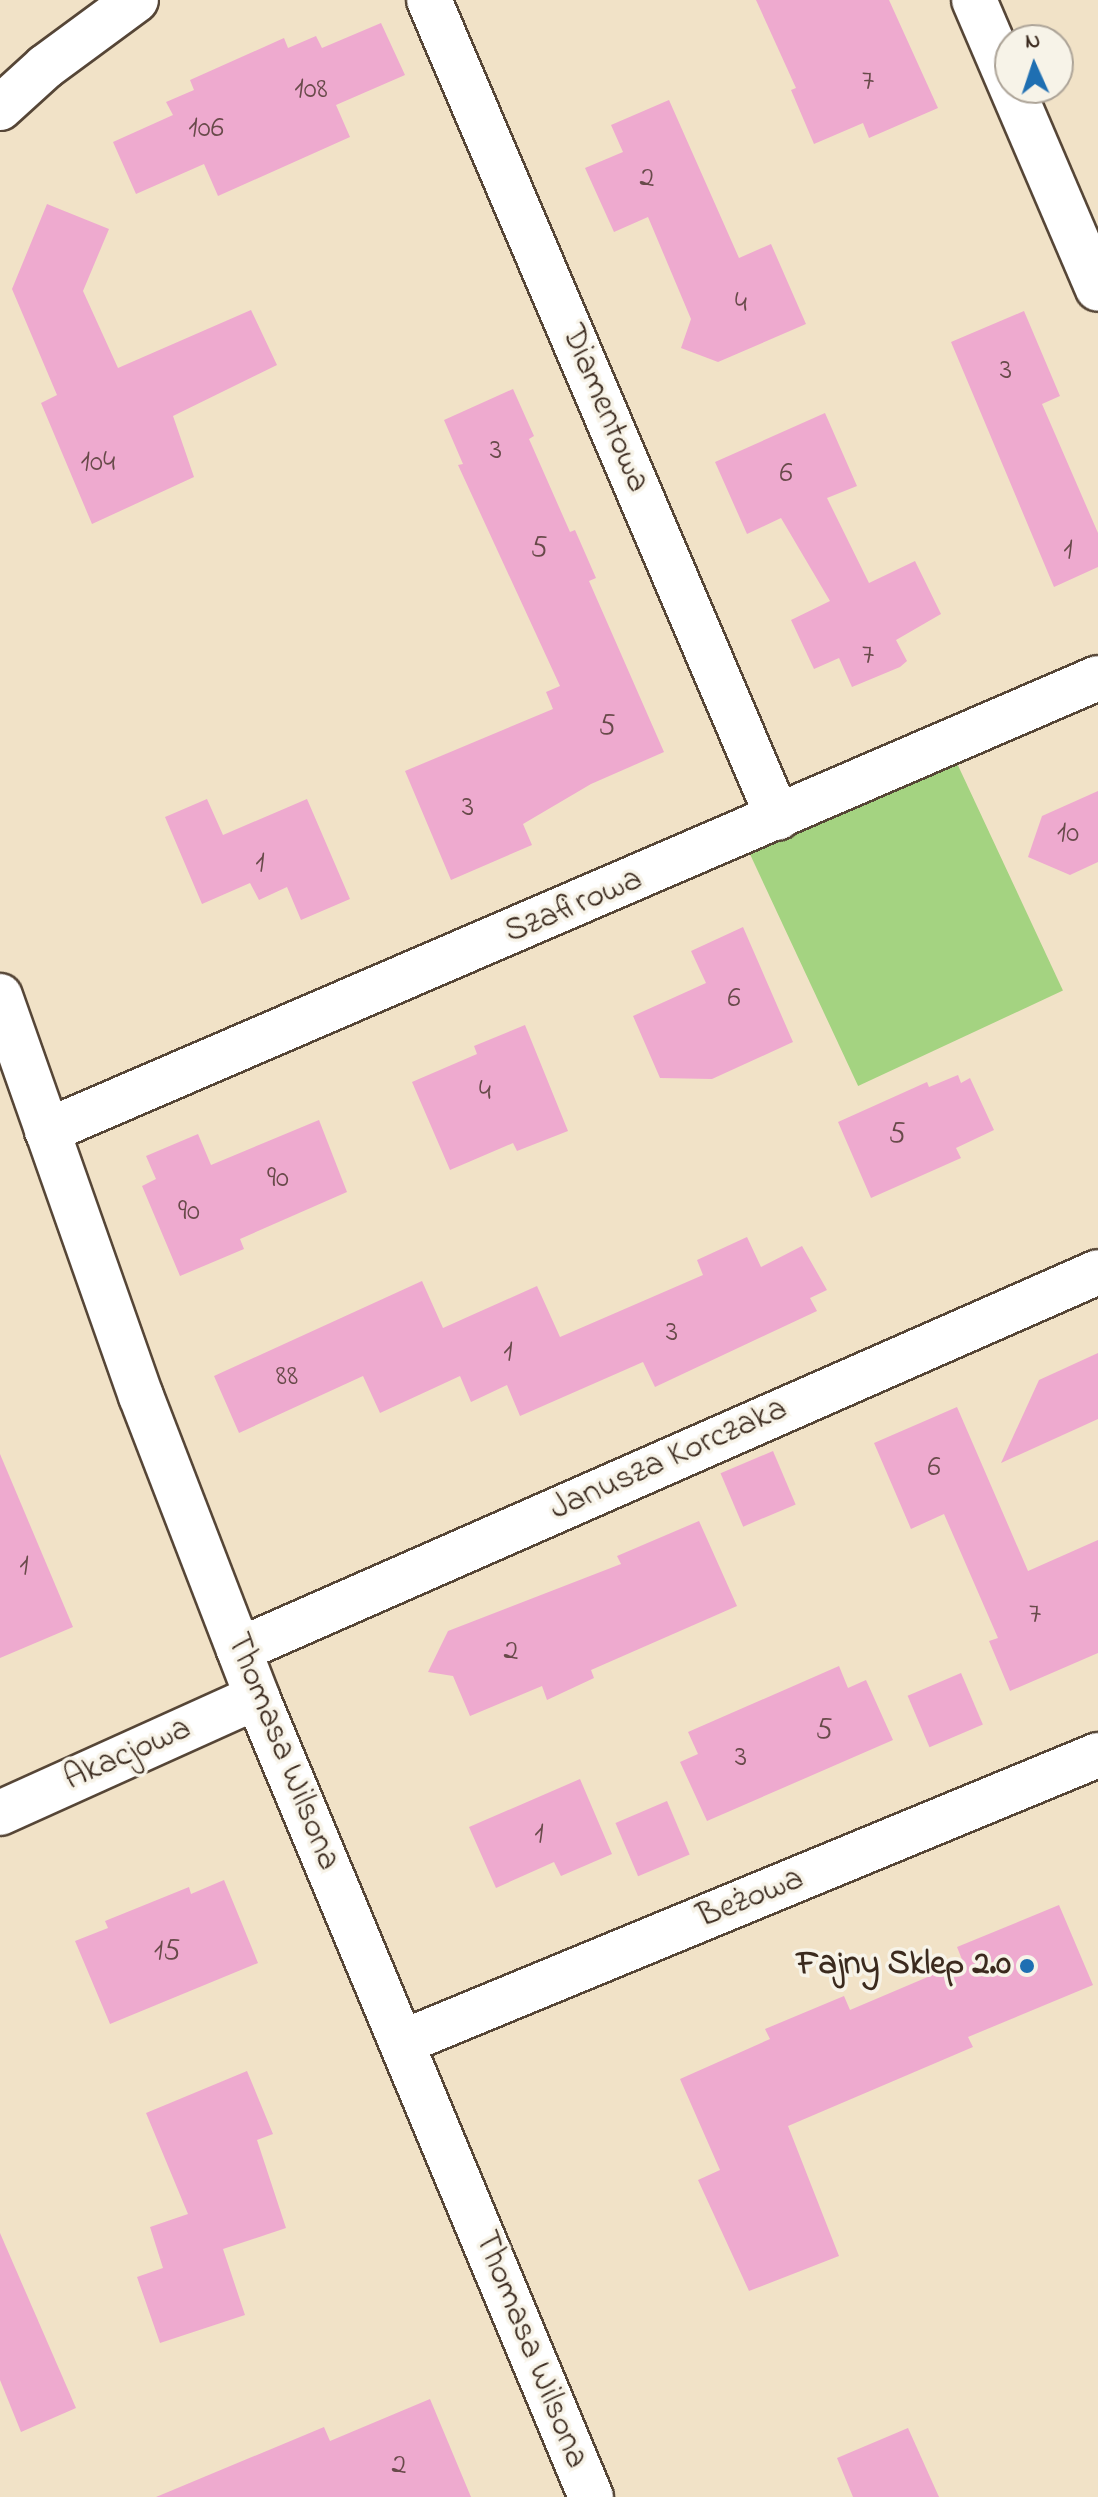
<!DOCTYPE html>
<html>
<head>
<meta charset="utf-8">
<style>
	body { margin:0 }
	#map { position:relative; width:1098px; height:2497px; overflow:hidden; background:#f1e2c7; font-family:"Indie Flower",sans-serif }
	div>[style] { position:absolute }
	.green>* { inset:0; background:#a4d381; transform-origin:0 0 }
	.building>* { inset:0; background:#eeaacf; transform-origin:0 0 }
	.roads { filter:drop-shadow(2px 0 #564637) drop-shadow(-2px 0 #564637) drop-shadow(0 2px #564637) drop-shadow(0 -2px #564637) }
	.street>* { height:44px; margin:-22px; padding:0 22px; transform-origin:22px; border-radius:22px; background:#fff }
	.dots>* { width:22px; height:22px; translate:-50% -50%; box-sizing:border-box; border:4px solid #f7f3e8; border-radius:50% }
	span { translate:-50% -50%; white-space:nowrap; text-align:center; line-height:1.15; -webkit-text-stroke:7px #f7f3e8; paint-order:stroke }
	.number-label { font-size:30px; color:#684a4a }
	.number-label span { -webkit-text-stroke-width:0 }
	.street-label { font-size:34px; color:#3b2a1e }
	.poi-label { font-size:34px; color:#3b2a1e; font-weight:700 }
	.right { translate:-100% -50%; text-align:right }
	.north { position:absolute; left:994px; top:24px; width:80px; height:80px; box-sizing:border-box; background:#f7f3e8; border:2px solid #aca397; border-radius:50%; rotate:357deg; font-size:22px; font-weight:700; line-height:32px; text-align:center; color:#3b2a1e }
	.north::after { content:''; display:block; margin:auto; width:28px; height:36px; background:#1f6fb2; clip-path:polygon(50% 0,100% 100%,50% 72%,0 100%) }
</style>
</head>
<body>
<div id="map">
	<div class="green">
		<i style="left:948px;top:744px;width:272px;height:226px;rotate:65deg"></i>
	</div>
	<div class="building">
		<i style="clip-path:polygon(756px 0,889px 0,938px 108px,869px 138px,863px 123px,814px 144px,791px 90px,796px 88px)"></i>
		<i style="clip-path:polygon(381px 23px,405px 75px,336px 105px,350px 137px,218px 196px,204px 164px,136px 194px,113px 142px,173px 115px,166px 102px,194px 90px,190px 80px,284px 38px,288px 48px,316px 36px,322px 48px)"></i>
		<i style="clip-path:polygon(669px 100px,739px 258px,771px 244px,806px 324px,718px 362px,681px 348px,691px 319px,648px 217px,614px 232px,585px 168px,623px 152px,611px 125px)"></i>
		<i style="clip-path:polygon(47px 204px,109px 229px,83px 291px,118px 368px,251px 310px,277px 365px,173px 416px,194px 477px,92px 524px,41px 403px,57px 395px,12px 289px)"></i>
		<i style="clip-path:polygon(1024px 311px,1060px 396px,1042px 404px,1098px 533px,1098px 567px,1054px 587px,951px 342px)"></i>
		<i style="clip-path:polygon(513px 389px,534px 436px,529px 439px,570px 532px,575px 530px,596px 578px,589px 581px,664px 752px,591px 784px,523px 824px,532px 845px,451px 880px,405px 771px,553px 709px,546px 692px,560px 686px,458px 465px,463px 464px,444px 420px)"></i>
		<i style="clip-path:polygon(825px 413px,857px 486px,827px 498px,869px 583px,915px 561px,941px 614px,896px 640px,907px 661px,900px 667px,852px 687px,839px 658px,814px 669px,791px 620px,830px 601px,781px 518px,747px 534px,715px 462px)"></i>
		<i style="clip-path:polygon(1098px 791px,1098px 862px,1070px 875px,1028px 857px,1042px 816px)"></i>
		<i style="clip-path:polygon(207px 799px,223px 835px,307px 799px,350px 899px,301px 920px,287px 887px,259px 900px,250px 883px,202px 904px,165px 817px)"></i>
		<i style="clip-path:polygon(743px 927px,793px 1042px,712px 1079px,660px 1078px,633px 1016px,706px 983px,691px 951px)"></i>
		<i style="clip-path:polygon(525px 1025px,568px 1131px,517px 1151px,513px 1143px,450px 1170px,412px 1082px,477px 1054px,474px 1046px)"></i>
		<i style="clip-path:polygon(958px 1075px,961px 1083px,970px 1078px,994px 1130px,956px 1148px,961px 1158px,871px 1198px,838px 1122px,927px 1082px,929px 1087px)"></i>
		<i style="clip-path:polygon(319px 1120px,347px 1192px,240px 1239px,244px 1249px,180px 1276px,142px 1186px,156px 1179px,146px 1156px,198px 1134px,211px 1165px)"></i>
		<i style="clip-path:polygon(747px 1237px,761px 1267px,802px 1246px,827px 1290px,810px 1298px,817px 1311px,655px 1387px,643px 1362px,520px 1416px,507px 1385px,471px 1402px,460px 1376px,380px 1413px,363px 1376px,239px 1433px,214px 1376px,422px 1281px,443px 1328px,537px 1286px,560px 1337px,703px 1275px,697px 1260px)"></i>
		<i style="clip-path:polygon(1098px 1353px,1098px 1419px,1001px 1463px,1039px 1380px)"></i>
		<i style="clip-path:polygon(957px 1407px,1028px 1571px,1098px 1540px,1098px 1653px,1010px 1691px,989px 1641px,998px 1638px,944px 1514px,911px 1529px,874px 1443px)"></i>
		<i style="left:773px;top:1451px;width:58px;height:57px;rotate:67deg"></i>
		<i style="clip-path:polygon(0 1454px,73px 1627px,0 1658px)"></i>
		<i style="clip-path:polygon(699px 1521px,737px 1606px,591px 1670px,594px 1678px,547px 1700px,542px 1686px,470px 1716px,453px 1676px,428px 1672px,448px 1631px,621px 1564px,617px 1556px)"></i>
		<i style="clip-path:polygon(839px 1666px,848px 1688px,866px 1680px,893px 1740px,707px 1821px,680px 1762px,698px 1754px,688px 1732px)"></i>
		<i style="left:961px;top:1673px;width:56px;height:58px;rotate:67deg"></i>
		<i style="clip-path:polygon(580px 1779px,612px 1854px,561px 1876px,554px 1862px,496px 1888px,469px 1827px)"></i>
		<i style="left:667px;top:1801px;width:58px;height:56px;rotate:67deg"></i>
		<i style="clip-path:polygon(224px 1880px,258px 1963px,110px 2024px,75px 1941px,108px 1928px,105px 1921px,189px 1887px,191px 1894px)"></i>
		<i style="clip-path:polygon(1059px 1905px,1093px 1985px,968px 2037px,973px 2047px,788px 2126px,839px 2256px,749px 2291px,698px 2180px,720px 2170px,680px 2079px,770px 2039px,765px 2029px,844px 1996px,850px 2010px,963px 1962px,957px 1947px)"></i>
		<i style="clip-path:polygon(247px 2071px,273px 2134px,257px 2140px,286px 2228px,223px 2249px,245px 2315px,160px 2343px,137px 2277px,163px 2268px,150px 2227px,188px 2214px,146px 2113px)"></i>
		<i style="clip-path:polygon(0 2233px,76px 2408px,21px 2432px,0 2380px)"></i>
		<i style="clip-path:polygon(430px 2399px,471px 2497px,156px 2497px,324px 2427px,330px 2441px)"></i>
		<i style="clip-path:polygon(908px 2428px,939px 2497px,853px 2497px,837px 2458px)"></i>
	</div>
	<div class="roads">
		<div class="street">
			<i style="left:429px;top:0;width:889px;rotate:66.89deg"></i>
			<i style="left:974px;top:0;width:314px;rotate:66.8deg"></i>
			<i style="left:0;top:108px;width:61px;rotate:-42.3deg"></i>
			<i style="left:45px;top:67px;width:113px;rotate:-36.4deg"></i>
			<i style="left:0;top:996px;width:424px;rotate:70.6deg"></i>
			<i style="left:141px;top:1396px;width:323px;rotate:68.9deg"></i>
			<i style="left:257px;top:1697px;width:867px;rotate:67.34deg"></i>
			<i style="left:47px;top:1131px;width:1144px;rotate:-23.32deg"></i>
			<i style="left:239px;top:1650px;width:938px;rotate:-23.75deg"></i>
			<i style="left:0;top:1813px;width:282px;rotate:-24.3deg"></i>
			<i style="left:403px;top:2042px;width:752px;rotate:-22.44deg"></i>
		</div>
	</div>
	<div class="dots">
		<i style="left:1027px;top:1966px;background:#1f6fb2"></i>
	</div>
	<div class="number-label">
		<span style="left:868px;top:82px">7</span>
		<span style="left:311px;top:90px">108</span>
		<span style="left:206px;top:129px">106</span>
		<span style="left:647px;top:179px">2</span>
		<span style="left:741px;top:304px">4</span>
		<span style="left:1006px;top:371px">3</span>
		<span style="left:496px;top:451px">3</span>
		<span style="left:98px;top:463px">104</span>
		<span style="left:786px;top:474px">6</span>
		<span style="left:539px;top:549px">5</span>
		<span style="left:1068px;top:551px">1</span>
		<span style="left:868px;top:656px">7</span>
		<span style="left:607px;top:727px">5</span>
		<span style="left:468px;top:808px">3</span>
		<span style="left:1068px;top:834px">10</span>
		<span style="left:260px;top:864px">1</span>
		<span style="left:734px;top:999px">6</span>
		<span style="left:485px;top:1092px">4</span>
		<span style="left:897px;top:1135px">5</span>
		<span style="left:278px;top:1179px">90</span>
		<span style="left:189px;top:1212px">90</span>
		<span style="left:672px;top:1333px">3</span>
		<span style="left:508px;top:1353px">1</span>
		<span style="left:287px;top:1377px">88</span>
		<span style="left:934px;top:1468px">6</span>
		<span style="left:24px;top:1567px">1</span>
		<span style="left:1035px;top:1615px">7</span>
		<span style="left:511px;top:1652px">2</span>
		<span style="left:824px;top:1731px">5</span>
		<span style="left:741px;top:1758px">3</span>
		<span style="left:539px;top:1835px">1</span>
		<span style="left:167px;top:1952px">15</span>
		<span style="left:399px;top:2466px">2</span>
	</div>
	<div class="street-label">
		<span style="left:604px;top:409px;rotate:67deg">Diamentowa</span>
		<span style="left:574px;top:907px;rotate:-23deg">Szafirowa</span>
		<span style="left:669px;top:1460px;rotate:-24deg">Janusza Korczaka</span>
		<span style="left:282px;top:1752px;rotate:68deg">Thomasa Wilsona</span>
		<span style="left:128px;top:1755px;rotate:-24deg">Akacjowa</span>
		<span style="left:751px;top:1899px;rotate:-22deg">Beżowa</span>
		<span style="left:530px;top:2350px;rotate:68deg">Thomasa Wilsona</span>
	</div>
	<div class="poi-label">
		<span class="right" style="left:1011px;top:1966px">Fajny Sklep 2.0</span>
	</div>
	<div class="north">N</div>
</div>
</body>
</html>
